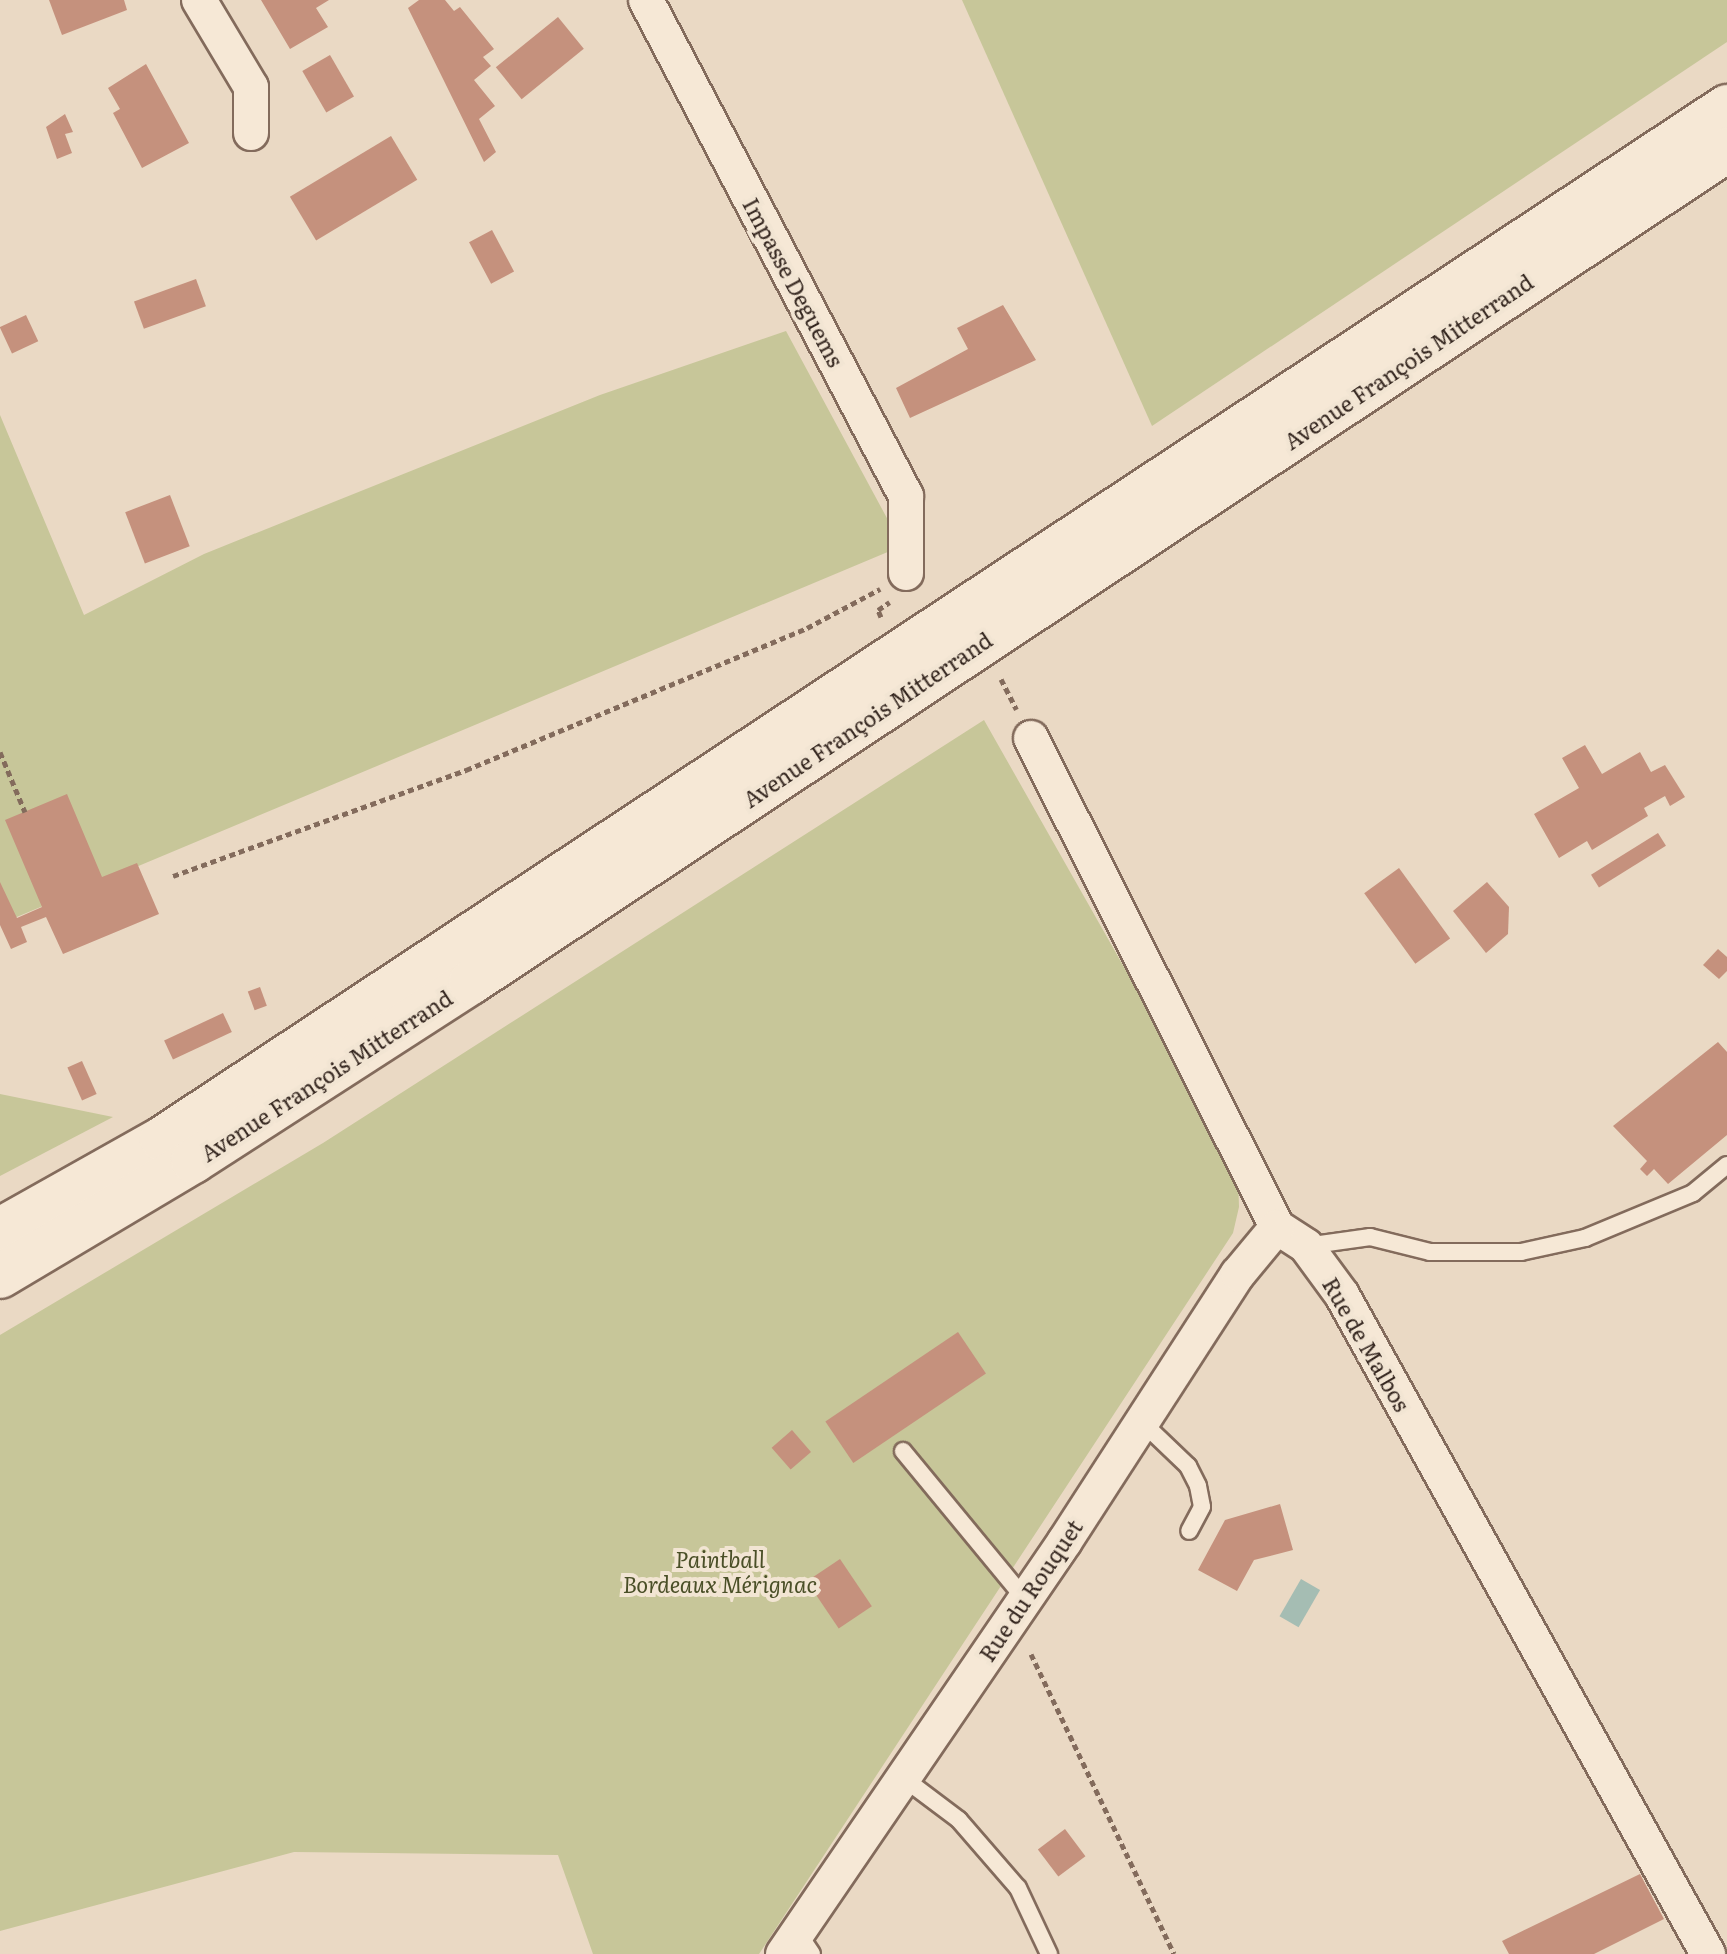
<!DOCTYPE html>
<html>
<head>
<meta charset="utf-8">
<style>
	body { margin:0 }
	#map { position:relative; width:1727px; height:1954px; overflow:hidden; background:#ead9c4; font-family:Literata,serif }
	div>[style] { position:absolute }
	.green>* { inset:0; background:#c7c699 }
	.water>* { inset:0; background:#a5bdb3; transform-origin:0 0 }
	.building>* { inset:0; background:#c5917d; transform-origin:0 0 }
	.path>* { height:5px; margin-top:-2.5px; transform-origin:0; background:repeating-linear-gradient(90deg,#836b5c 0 6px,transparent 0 10px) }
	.roads { filter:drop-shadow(2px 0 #836b5c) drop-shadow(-2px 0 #836b5c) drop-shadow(0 2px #836b5c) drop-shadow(0 -2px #836b5c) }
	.service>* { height:16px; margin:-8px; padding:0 8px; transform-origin:8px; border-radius:8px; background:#f6e8d6 }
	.minor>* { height:34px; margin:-17px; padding:0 17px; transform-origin:17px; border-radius:17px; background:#f6e8d6 }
	.secondary>* { height:44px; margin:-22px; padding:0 22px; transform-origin:22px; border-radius:22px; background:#f6e8d6 }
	span { translate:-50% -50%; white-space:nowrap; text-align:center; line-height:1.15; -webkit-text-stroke:8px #f2e5d3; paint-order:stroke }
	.street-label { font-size:22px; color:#34261f }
	.park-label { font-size:22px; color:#4a4f27; font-style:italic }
</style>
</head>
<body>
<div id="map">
	<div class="green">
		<i style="clip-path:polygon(962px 0,1727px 0,1727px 42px,1152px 426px)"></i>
		<i style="clip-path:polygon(786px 331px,902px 546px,0 924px,0 415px,84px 615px,204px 554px,600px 395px)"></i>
		<i style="clip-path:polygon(984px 720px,1205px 1110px,1238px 1175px,1239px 1207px,1233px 1233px,759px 1954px,593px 1954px,558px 1855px,294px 1852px,0 1931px,0 1335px,323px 1143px)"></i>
		<i style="clip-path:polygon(0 1094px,113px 1117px,0 1176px)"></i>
	</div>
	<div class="water">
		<i style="left:1301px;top:1579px;width:22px;height:43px;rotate:30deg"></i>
	</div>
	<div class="building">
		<i style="clip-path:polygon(49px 0,124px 0,127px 10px,62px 35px)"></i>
		<i style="clip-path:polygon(261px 0,329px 0,316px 8px,328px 27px,290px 49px)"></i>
		<i style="clip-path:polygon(419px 0,445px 0,454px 11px,460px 7px,494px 49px,483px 57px,491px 66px,474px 80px,495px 106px,479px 119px,496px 152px,484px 162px,408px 8px)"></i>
		<i style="left:558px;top:17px;width:41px;height:80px;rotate:51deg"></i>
		<i style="left:330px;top:55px;width:48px;height:32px;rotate:60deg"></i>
		<i style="clip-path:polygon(146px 64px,189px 143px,142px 168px,113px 113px,120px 109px,108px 88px)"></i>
		<i style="clip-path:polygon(65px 114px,73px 132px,65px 134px,72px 153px,57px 159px,46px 127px)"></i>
		<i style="left:391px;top:136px;width:51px;height:118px;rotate:59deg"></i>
		<i style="left:492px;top:230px;width:47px;height:26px;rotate:62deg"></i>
		<i style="left:196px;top:279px;width:29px;height:66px;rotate:70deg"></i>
		<i style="clip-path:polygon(1003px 305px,1036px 360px,910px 418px,896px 388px,968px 349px,957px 328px)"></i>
		<i style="left:26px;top:315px;width:29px;height:29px;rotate:65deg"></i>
		<i style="left:170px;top:495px;width:55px;height:48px;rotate:69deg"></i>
		<i style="clip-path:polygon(1585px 745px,1602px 774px,1640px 752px,1651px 772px,1665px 765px,1685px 797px,1670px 806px,1665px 796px,1644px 808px,1648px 816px,1592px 850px,1587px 841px,1559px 858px,1534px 814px,1579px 788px,1562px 758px)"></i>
		<i style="clip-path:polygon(67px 794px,102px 877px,137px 863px,159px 914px,63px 954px,46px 917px,21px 927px,27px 942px,11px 949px,0 925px,0 882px,17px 918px,42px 907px,5px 820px)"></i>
		<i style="left:1658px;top:833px;width:15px;height:79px;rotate:58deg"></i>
		<i style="left:1399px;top:868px;width:87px;height:43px;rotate:54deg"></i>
		<i style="clip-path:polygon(1487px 882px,1509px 907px,1508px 934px,1486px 953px,1453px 911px)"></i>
		<i style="clip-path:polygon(1718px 949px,1727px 957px,1727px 971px,1719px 979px,1703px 965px)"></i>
		<i style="left:260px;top:987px;width:20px;height:13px;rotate:70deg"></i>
		<i style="left:223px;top:1013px;width:21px;height:65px;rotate:65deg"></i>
		<i style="clip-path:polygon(1718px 1042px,1727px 1052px,1727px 1135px,1668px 1184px,1654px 1169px,1647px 1176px,1640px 1169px,1647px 1161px,1613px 1126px)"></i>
		<i style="left:82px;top:1061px;width:36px;height:16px;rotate:66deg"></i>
		<i style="left:958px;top:1332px;width:50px;height:160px;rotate:56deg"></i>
		<i style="left:792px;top:1430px;width:29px;height:27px;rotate:49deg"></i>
		<i style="clip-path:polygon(1280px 1504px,1293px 1550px,1254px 1560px,1237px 1591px,1198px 1570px,1225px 1520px)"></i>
		<i style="left:840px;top:1559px;width:57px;height:40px;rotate:56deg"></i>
		<i style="left:1065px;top:1829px;width:34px;height:34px;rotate:53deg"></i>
		<i style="clip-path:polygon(1640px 1874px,1664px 1919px,1594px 1954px,1509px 1954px,1502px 1941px)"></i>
	</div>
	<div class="path">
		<i style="left:881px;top:617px;width:8px;rotate:-113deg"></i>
		<i style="left:878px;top:610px;width:14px;rotate:-34deg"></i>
		<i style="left:1001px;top:679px;width:34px;rotate:63deg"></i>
		<i style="left:0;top:752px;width:65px;rotate:67.4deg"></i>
		<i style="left:173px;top:876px;width:312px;rotate:-19.9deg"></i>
		<i style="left:466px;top:770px;width:369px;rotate:-22.6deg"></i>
		<i style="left:807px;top:628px;width:83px;rotate:-28.1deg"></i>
		<i style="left:1031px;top:1654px;width:332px;rotate:64.5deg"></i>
	</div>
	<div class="roads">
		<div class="service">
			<i style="left:1306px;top:1246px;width:65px;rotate:-8deg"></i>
			<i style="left:1370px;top:1237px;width:62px;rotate:14deg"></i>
			<i style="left:1430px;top:1252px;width:91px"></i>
			<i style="left:1521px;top:1252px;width:66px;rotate:-12.3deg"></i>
			<i style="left:1585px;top:1238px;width:117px;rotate:-22.6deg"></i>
			<i style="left:1693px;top:1193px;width:44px;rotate:-39.5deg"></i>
			<i style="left:1142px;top:1422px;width:64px;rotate:43.7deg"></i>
			<i style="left:1188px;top:1466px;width:22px;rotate:63deg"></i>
			<i style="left:1198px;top:1486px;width:21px;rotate:79deg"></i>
			<i style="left:1202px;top:1507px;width:27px;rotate:118deg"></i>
			<i style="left:903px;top:1451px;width:192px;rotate:50.5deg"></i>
			<i style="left:902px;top:1777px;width:71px;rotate:37deg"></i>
			<i style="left:959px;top:1820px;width:90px;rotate:49.1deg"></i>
			<i style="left:1018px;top:1888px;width:73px;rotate:64.8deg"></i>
			<i style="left:798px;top:1933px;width:25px;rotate:56deg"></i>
		</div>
		<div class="minor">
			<i style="left:199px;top:0;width:101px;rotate:59.1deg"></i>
			<i style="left:251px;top:87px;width:46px;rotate:90deg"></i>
			<i style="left:646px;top:0;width:560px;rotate:62.34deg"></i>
			<i style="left:906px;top:496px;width:77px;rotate:90deg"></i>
			<i style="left:1031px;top:738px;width:547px;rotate:63.29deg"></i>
			<i style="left:1277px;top:1227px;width:35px;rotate:33deg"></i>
			<i style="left:1306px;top:1246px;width:61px;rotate:53.7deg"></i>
			<i style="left:1342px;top:1295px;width:754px;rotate:60.95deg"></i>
			<i style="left:783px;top:1954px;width:500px;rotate:-55.67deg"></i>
			<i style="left:1065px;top:1541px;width:318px;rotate:-57.1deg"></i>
			<i style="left:1238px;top:1274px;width:61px;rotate:-50.3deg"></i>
		</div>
		<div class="secondary">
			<i style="left:0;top:1230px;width:186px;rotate:-29.3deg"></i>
			<i style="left:162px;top:1139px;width:1875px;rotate:-33.4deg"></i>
			<i style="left:0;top:1276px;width:225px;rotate:-30.8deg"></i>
			<i style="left:193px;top:1161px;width:331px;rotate:-32.8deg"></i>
			<i style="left:471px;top:982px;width:1507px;rotate:-33.52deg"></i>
		</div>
	</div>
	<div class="street-label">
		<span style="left:794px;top:282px;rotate:62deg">Impasse Deguems</span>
		<span style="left:1408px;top:361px;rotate:-34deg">Avenue François Mitterrand</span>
		<span style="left:867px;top:719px;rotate:-34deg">Avenue François Mitterrand</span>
		<span style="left:326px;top:1075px;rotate:-33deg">Avenue François Mitterrand</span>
		<span style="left:1367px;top:1344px;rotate:60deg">Rue de Malbos</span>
		<span style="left:1030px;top:1590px;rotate:-56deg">Rue du Rouquet</span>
	</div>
	<div class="park-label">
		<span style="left:720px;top:1571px">Paintball<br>Bordeaux Mérignac</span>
	</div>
</div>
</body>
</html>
